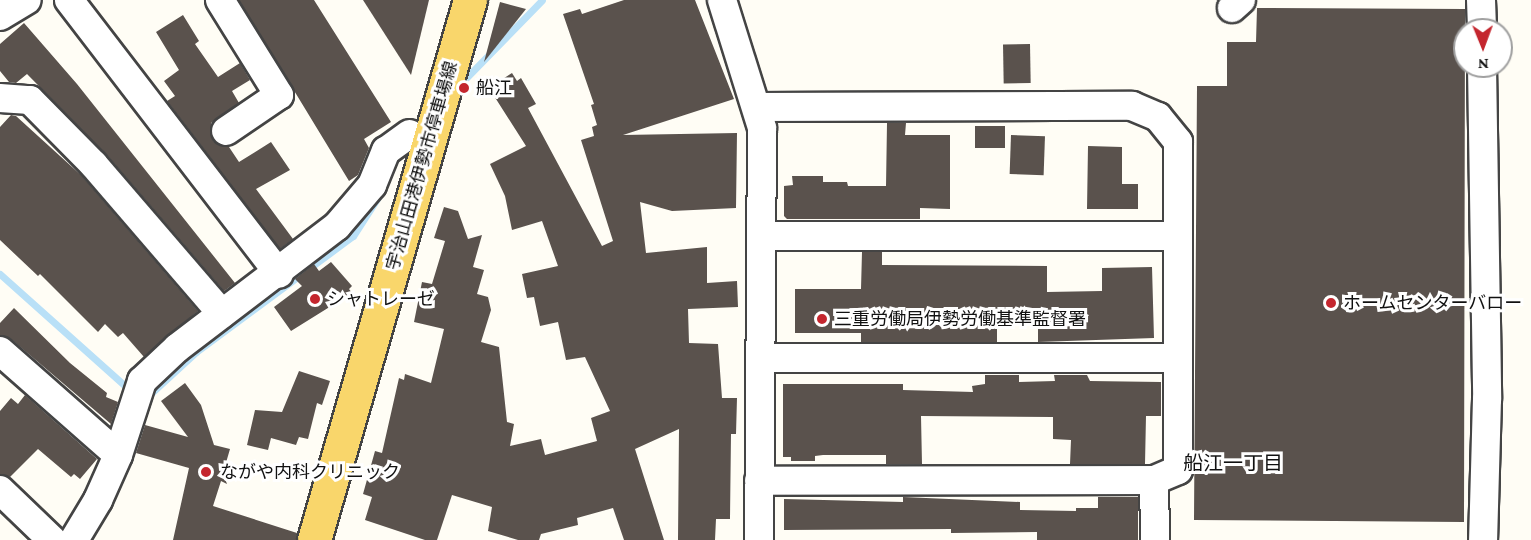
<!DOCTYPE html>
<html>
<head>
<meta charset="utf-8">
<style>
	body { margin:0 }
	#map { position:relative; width:1531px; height:540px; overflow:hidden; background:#fffdf5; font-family:"Crimson Pro","Noto Sans JP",serif }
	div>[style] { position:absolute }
	.stream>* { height:7px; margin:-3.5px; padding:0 3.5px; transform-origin:3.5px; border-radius:3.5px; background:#b9e0f7 }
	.building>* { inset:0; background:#5a524d; transform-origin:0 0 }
	.roads { filter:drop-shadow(2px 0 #444) drop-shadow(-2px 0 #444) drop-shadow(0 2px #444) drop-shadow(0 -2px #444) }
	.minor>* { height:28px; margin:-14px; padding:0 14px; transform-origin:14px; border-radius:14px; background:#fff }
	.major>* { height:33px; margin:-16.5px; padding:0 16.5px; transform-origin:16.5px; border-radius:16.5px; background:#f9d66b }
	.dots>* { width:16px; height:16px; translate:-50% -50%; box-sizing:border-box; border:3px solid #fff; border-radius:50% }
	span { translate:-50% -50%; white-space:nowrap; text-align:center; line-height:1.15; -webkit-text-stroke:6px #fff; paint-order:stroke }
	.poi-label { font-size:18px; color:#111 }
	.left { translate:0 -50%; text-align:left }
	.street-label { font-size:18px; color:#111 }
	.neighbourhood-label { font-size:20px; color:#111 }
	.north { position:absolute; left:1453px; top:18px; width:60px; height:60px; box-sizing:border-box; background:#fff; border:2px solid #a0a0a0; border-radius:50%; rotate:179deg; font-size:16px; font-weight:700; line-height:24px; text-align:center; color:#111 }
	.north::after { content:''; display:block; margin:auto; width:21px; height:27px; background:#c4262e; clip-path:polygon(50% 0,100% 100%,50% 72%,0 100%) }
</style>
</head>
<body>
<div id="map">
	<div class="stream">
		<i style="left:465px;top:79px;width:110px;rotate:-45.7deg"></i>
		<i style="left:0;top:274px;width:176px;rotate:41.8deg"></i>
		<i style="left:147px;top:397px;width:67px;rotate:-42.6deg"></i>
		<i style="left:196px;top:352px;width:195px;rotate:-36.5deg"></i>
		<i style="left:353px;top:236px;width:54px;rotate:-57.2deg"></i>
	</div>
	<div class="building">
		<i style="clip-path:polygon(239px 0,314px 0,391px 122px,364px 139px,369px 148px,358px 175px,349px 181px)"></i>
		<i style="clip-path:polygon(363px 0,429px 0,411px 75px)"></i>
		<i style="clip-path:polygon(624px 0,695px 0,734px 99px,623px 135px,737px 133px,736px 208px,672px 211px,640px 202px,646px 253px,707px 247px,707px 283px,737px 281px,738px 307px,688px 309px,689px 343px,718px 344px,722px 398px,737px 398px,736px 434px,731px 434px,730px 519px,716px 519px,715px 540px,678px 540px,679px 429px,635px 449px,664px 540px,624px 540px,613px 508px,577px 518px,578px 525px,541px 534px,539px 540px,518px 540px,488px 531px,492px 507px,452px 495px,437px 540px,425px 540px,365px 520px,372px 497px,363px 494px,375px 451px,382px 453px,399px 378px,404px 380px,405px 374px,431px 383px,444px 329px,414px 322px,422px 282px,432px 284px,445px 241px,434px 238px,444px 207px,458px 211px,468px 239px,482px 235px,473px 267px,484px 270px,477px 294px,488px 297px,491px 310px,481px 342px,499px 347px,507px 422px,514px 424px,510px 446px,541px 439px,545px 455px,597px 441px,591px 418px,610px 411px,585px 357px,566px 360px,558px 322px,540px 326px,534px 297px,527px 298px,522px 274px,558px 266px,542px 221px,512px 230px,505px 196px,490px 164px,526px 146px,489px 88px,512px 73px,517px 81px,521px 78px,536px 104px,528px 108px,602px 246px,613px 241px,581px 140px,594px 136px,592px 127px,597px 125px,591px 105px,594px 104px,563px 14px,580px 9px,582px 14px)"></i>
		<i style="clip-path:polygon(500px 2px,526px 9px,484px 62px)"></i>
		<i style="clip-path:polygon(1257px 8px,1465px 9px,1464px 522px,1194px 520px,1197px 86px,1227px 86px,1227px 42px,1256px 42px)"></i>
		<i style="clip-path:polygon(183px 15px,199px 41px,195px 44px,218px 77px,240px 63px,250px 80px,232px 91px,239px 103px,211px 123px,213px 141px,229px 147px,239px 162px,271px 142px,290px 170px,256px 189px,293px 239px,280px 249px,167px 101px,175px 96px,164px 81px,179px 70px,156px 32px)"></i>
		<i style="clip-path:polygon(24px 23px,77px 84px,235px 283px,224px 291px,106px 154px,27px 74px,16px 83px,9px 82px,0 71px,0 44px)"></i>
		<i style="left:1030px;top:44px;width:39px;height:27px;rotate:89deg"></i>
		<i style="clip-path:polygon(11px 115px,16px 116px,82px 176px,198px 311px,144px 357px,123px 333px,118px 337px,105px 324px,98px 332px,40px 274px,38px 276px,0 240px,0 127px)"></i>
		<i style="clip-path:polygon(887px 123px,906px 123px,905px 135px,950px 135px,950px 209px,920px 208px,920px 219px,787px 219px,784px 216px,784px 186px,793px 185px,792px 176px,823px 176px,823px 182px,847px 182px,848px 186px,886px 186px)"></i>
		<i style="left:975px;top:126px;width:30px;height:22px"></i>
		<i style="left:1011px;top:135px;width:34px;height:39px;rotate:2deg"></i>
		<i style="clip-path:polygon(1088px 146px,1122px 147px,1122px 184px,1138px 184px,1138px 209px,1087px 209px)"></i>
		<i style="clip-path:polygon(862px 252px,882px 252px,882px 265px,1047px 266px,1047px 292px,1102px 291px,1102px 268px,1152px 267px,1154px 338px,1038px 342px,1038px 309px,997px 310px,997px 342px,861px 342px,861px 333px,795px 333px,795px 289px,861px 289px)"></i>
		<i style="clip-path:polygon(331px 262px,352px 286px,349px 289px,352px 293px,291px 331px,274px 307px,302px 286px,295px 279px,314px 264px,319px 271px)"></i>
		<i style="clip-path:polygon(14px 308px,70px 363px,107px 393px,106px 397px,118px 402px,111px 424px,11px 339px,0 335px,0 323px)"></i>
		<i style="clip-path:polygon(299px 371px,330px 381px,322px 405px,317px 403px,308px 439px,299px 437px,296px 445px,271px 438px,268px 450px,247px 445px,255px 410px,282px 412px)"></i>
		<i style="clip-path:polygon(985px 375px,1019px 375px,1019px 382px,1055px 381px,1054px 375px,1087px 375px,1090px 381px,1161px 382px,1161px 416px,1146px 416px,1145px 464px,1070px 464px,1071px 440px,1053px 439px,1053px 417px,921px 416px,922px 464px,886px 464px,886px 455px,823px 455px,815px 456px,815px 461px,791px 461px,791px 457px,783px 457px,783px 384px,903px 384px,903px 390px,973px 392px,972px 386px,985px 384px)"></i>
		<i style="clip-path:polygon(185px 383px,201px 405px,214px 445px,230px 449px,223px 473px,227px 484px,221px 481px,213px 506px,297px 533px,296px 540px,173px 540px,189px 468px,136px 453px,145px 425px,188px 437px,161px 401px)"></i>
		<i style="clip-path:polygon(25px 395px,97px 459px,80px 479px,74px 474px,71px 477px,38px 449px,10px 477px,0 474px,0 411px,11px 398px,18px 404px)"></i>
		<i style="clip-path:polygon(903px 497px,1020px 502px,1020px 510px,1076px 511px,1076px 508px,1098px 508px,1098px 497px,1138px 497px,1138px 540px,1037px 540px,1037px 532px,951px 533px,951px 529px,784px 530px,784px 499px,903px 502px)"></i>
	</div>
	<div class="roads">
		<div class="minor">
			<i style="left:69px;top:0;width:345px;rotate:52.5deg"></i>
			<i style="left:220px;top:0;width:112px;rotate:58.2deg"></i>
			<i style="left:279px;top:95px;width:64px;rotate:145.8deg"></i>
			<i style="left:722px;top:0;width:134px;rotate:72.6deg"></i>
			<i style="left:762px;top:128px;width:412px;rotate:90.4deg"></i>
			<i style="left:1481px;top:0;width:30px;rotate:88deg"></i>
			<i style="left:1232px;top:8px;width:12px;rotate:-42deg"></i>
			<i style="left:0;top:16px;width:31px;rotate:-31deg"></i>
			<i style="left:1482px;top:66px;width:333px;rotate:89.1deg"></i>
			<i style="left:1487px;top:399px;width:141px;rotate:91.6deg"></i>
			<i style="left:0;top:98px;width:30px;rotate:4deg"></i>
			<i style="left:30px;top:100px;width:91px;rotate:45.4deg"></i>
			<i style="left:94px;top:165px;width:196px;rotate:49.3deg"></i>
			<i style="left:757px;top:107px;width:375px;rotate:-0.2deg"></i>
			<i style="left:1132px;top:106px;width:28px;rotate:23deg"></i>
			<i style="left:1158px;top:117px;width:32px;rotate:51deg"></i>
			<i style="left:1178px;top:142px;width:328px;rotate:90deg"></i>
			<i style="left:1178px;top:470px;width:26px;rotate:157deg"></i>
			<i style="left:1154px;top:480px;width:395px;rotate:179.9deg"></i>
			<i style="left:762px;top:236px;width:416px"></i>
			<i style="left:0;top:351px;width:157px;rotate:41.4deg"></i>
			<i style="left:761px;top:358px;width:416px"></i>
			<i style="left:1154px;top:480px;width:60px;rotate:89deg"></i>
			<i style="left:0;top:490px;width:72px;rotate:43.9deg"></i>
			<i style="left:74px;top:540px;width:47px;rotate:-59deg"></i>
			<i style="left:98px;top:500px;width:49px;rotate:-66deg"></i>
			<i style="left:118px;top:455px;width:78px;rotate:-72deg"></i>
			<i style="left:142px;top:381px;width:48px;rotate:-43.3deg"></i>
			<i style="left:177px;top:348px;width:201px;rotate:-37.3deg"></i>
			<i style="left:337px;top:226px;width:54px;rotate:-49.5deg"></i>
			<i style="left:372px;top:185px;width:37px;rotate:-68deg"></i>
			<i style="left:386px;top:151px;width:29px;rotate:-36deg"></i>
		</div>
		<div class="major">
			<i style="left:314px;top:540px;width:562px;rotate:-73.89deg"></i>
		</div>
	</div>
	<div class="dots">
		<i style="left:464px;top:88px;background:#c4262e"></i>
		<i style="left:315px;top:299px;background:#c4262e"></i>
		<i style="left:1331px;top:303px;background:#c4262e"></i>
		<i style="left:822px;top:319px;background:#c4262e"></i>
		<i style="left:206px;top:472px;background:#c4262e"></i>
	</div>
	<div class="poi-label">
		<span class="left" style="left:476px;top:88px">船江</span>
		<span class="left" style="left:327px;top:299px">シャトレーゼ</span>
		<span class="left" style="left:1343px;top:303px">ホームセンターバロー</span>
		<span class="left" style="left:834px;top:319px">三重労働局伊勢労働基準監督署</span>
		<span class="left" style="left:220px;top:472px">ながや内科クリニック</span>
	</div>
	<div class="street-label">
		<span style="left:422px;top:166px;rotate:-74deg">宇治山田港伊勢市停車場線</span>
	</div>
	<div class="neighbourhood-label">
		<span style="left:1233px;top:463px">船江一丁目</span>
	</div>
	<div class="north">N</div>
</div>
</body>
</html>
